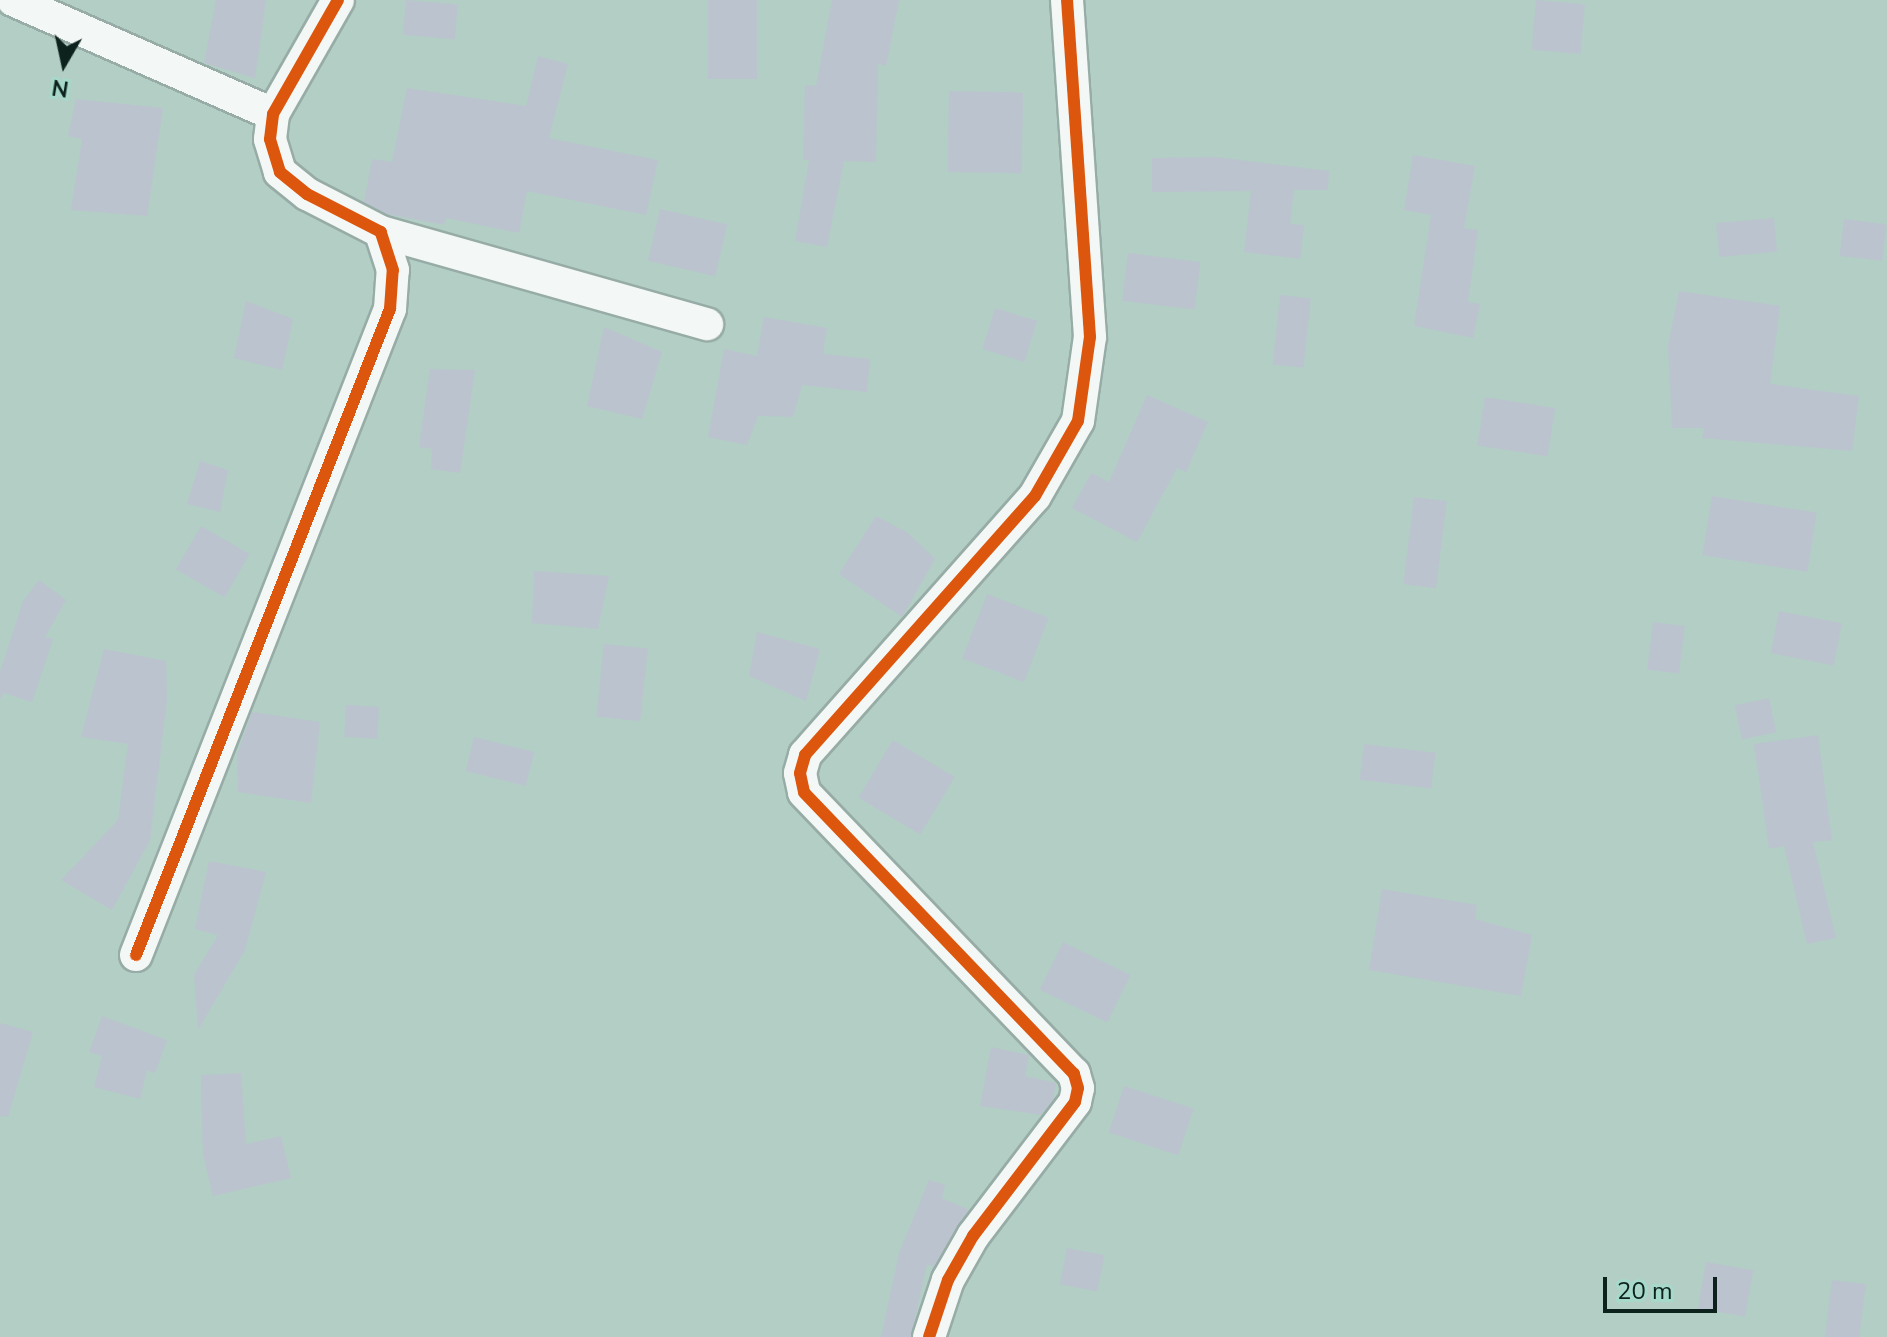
<!DOCTYPE html>
<html>
<head>
<meta charset="utf-8">
<style>
	body { margin:0 }
	#map { position:relative; width:1887px; height:1337px; overflow:hidden; background:#b2cec5; font-family:"Nunito Sans",sans-serif }
	div>[style] { position:absolute }
	.building>* { inset:0; background:#bbc4ce; transform-origin:0 0 }
	.roads { filter:drop-shadow(2px 0 #97aca6) drop-shadow(-2px 0 #97aca6) drop-shadow(0 2px #97aca6) drop-shadow(0 -2px #97aca6) }
	.minor>* { height:32px; margin:-16px; padding:0 16px; transform-origin:16px; border-radius:16px; background:#f3f8f6 }
	.cycleway>* { height:12px; margin:-6px; padding:0 6px; transform-origin:6px; border-radius:6px; background:#dd560d }
	span { translate:-50% -50%; white-space:nowrap; text-align:center; line-height:1.15; -webkit-text-stroke:6px #a7d9ca; paint-order:stroke }
	.north { position:absolute; left:24px; top:24px; width:80px; height:80px; -webkit-text-stroke:6px #a7d9ca; paint-order:stroke; rotate:189deg; font-size:22px; font-weight:700; line-height:32px; text-align:center; color:#0e221d }
	.north::after { content:''; display:block; margin:auto; width:28px; height:36px; background:#0e221d; clip-path:polygon(50% 0,100% 100%,50% 72%,0 100%) }
	.scale { position:absolute; left:1603px; top:1277px; width:114px; height:36px; box-sizing:border-box; border:4px solid #0e221d; border-top:0; padding-left:10px; font-size:24px; line-height:28px; white-space:nowrap; color:#0e221d; -webkit-text-stroke:6px #a7d9ca; paint-order:stroke }
</style>
</head>
<body>
<div id="map">
	<div class="building">
		<i style="clip-path:polygon(216px 0,266px 0,255px 78px,204px 63px)"></i>
		<i style="left:406px;top:0;width:52px;height:35px;rotate:5deg"></i>
		<i style="left:708px;top:0;width:49px;height:79px"></i>
		<i style="clip-path:polygon(832px 0,899px 0,886px 66px,878px 64px,876px 162px,844px 161px,827px 247px,795px 241px,809px 160px,803px 160px,805px 85px,816px 86px)"></i>
		<i style="left:1536px;top:0;width:49px;height:50px;rotate:5deg"></i>
		<i style="clip-path:polygon(538px 56px,568px 64px,549px 138px,658px 160px,646px 215px,527px 191px,519px 233px,446px 218px,444px 225px,387px 214px,364px 202px,372px 159px,392px 162px,407px 88px,526px 106px)"></i>
		<i style="left:949px;top:91px;width:74px;height:81px;rotate:1deg"></i>
		<i style="clip-path:polygon(76px 99px,163px 108px,147px 216px,71px 210px,82px 139px,68px 136px)"></i>
		<i style="clip-path:polygon(1413px 155px,1475px 166px,1464px 228px,1478px 230px,1468px 302px,1480px 304px,1473px 338px,1414px 326px,1431px 215px,1404px 210px)"></i>
		<i style="clip-path:polygon(1216px 157px,1329px 171px,1328px 190px,1294px 190px,1290px 224px,1304px 225px,1300px 259px,1244px 252px,1251px 191px,1152px 192px,1152px 158px)"></i>
		<i style="left:660px;top:209px;width:69px;height:53px;rotate:13deg"></i>
		<i style="left:1774px;top:218px;width:34px;height:58px;rotate:85deg"></i>
		<i style="left:1844px;top:219px;width:43px;height:37px;rotate:7deg"></i>
		<i style="left:1128px;top:253px;width:73px;height:48px;rotate:7deg"></i>
		<i style="clip-path:polygon(1679px 291px,1780px 306px,1770px 384px,1859px 396px,1852px 451px,1702px 438px,1704px 428px,1672px 428px,1668px 345px)"></i>
		<i style="left:1280px;top:295px;width:31px;height:70px;rotate:6deg"></i>
		<i style="clip-path:polygon(246px 301px,293px 319px,282px 370px,234px 358px)"></i>
		<i style="left:995px;top:308px;width:44px;height:43px;rotate:17deg"></i>
		<i style="clip-path:polygon(764px 317px,827px 328px,823px 354px,870px 359px,867px 392px,802px 385px,793px 417px,758px 416px,747px 445px,708px 437px,724px 349px,757px 356px)"></i>
		<i style="clip-path:polygon(604px 327px,662px 352px,642px 419px,587px 406px)"></i>
		<i style="clip-path:polygon(430px 369px,475px 370px,460px 473px,431px 469px,432px 449px,419px 447px)"></i>
		<i style="clip-path:polygon(1147px 395px,1208px 422px,1186px 472px,1177px 468px,1137px 542px,1072px 508px,1091px 473px,1109px 482px)"></i>
		<i style="left:1485px;top:397px;width:71px;height:49px;rotate:9deg"></i>
		<i style="clip-path:polygon(200px 461px,228px 470px,220px 512px,187px 504px)"></i>
		<i style="left:1712px;top:496px;width:106px;height:60px;rotate:9deg"></i>
		<i style="left:1414px;top:497px;width:33px;height:88px;rotate:7deg"></i>
		<i style="clip-path:polygon(876px 516px,908px 533px,935px 559px,902px 617px,839px 574px)"></i>
		<i style="left:201px;top:526px;width:56px;height:50px;rotate:30deg"></i>
		<i style="clip-path:polygon(534px 571px,609px 576px,598px 629px,532px 623px)"></i>
		<i style="clip-path:polygon(39px 580px,66px 600px,45px 637px,53px 639px,32px 702px,4px 693px,0 699px,0 672px,23px 601px)"></i>
		<i style="left:987px;top:594px;width:66px;height:69px;rotate:21deg"></i>
		<i style="left:1779px;top:611px;width:64px;height:43px;rotate:11deg"></i>
		<i style="left:1653px;top:622px;width:32px;height:48px;rotate:7deg"></i>
		<i style="clip-path:polygon(757px 632px,820px 649px,806px 701px,749px 676px)"></i>
		<i style="left:604px;top:644px;width:44px;height:73px;rotate:6deg"></i>
		<i style="clip-path:polygon(104px 649px,166px 661px,167px 700px,150px 840px,112px 910px,61px 880px,118px 820px,128px 744px,81px 737px)"></i>
		<i style="left:1769px;top:698px;width:35px;height:35px;rotate:78deg"></i>
		<i style="left:346px;top:705px;width:33px;height:32px;rotate:3deg"></i>
		<i style="clip-path:polygon(252px 712px,320px 722px,311px 803px,238px 792px,237px 755px)"></i>
		<i style="clip-path:polygon(1818px 735px,1832px 840px,1813px 842px,1836px 938px,1807px 944px,1784px 846px,1769px 849px,1754px 744px)"></i>
		<i style="left:474px;top:737px;width:62px;height:35px;rotate:14deg"></i>
		<i style="left:893px;top:740px;width:72px;height:67px;rotate:31deg"></i>
		<i style="left:1364px;top:744px;width:72px;height:36px;rotate:7deg"></i>
		<i style="clip-path:polygon(209px 861px,266px 872px,245px 950px,198px 1030px,194px 975px,218px 935px,195px 929px)"></i>
		<i style="clip-path:polygon(1382px 889px,1477px 905px,1475px 919px,1532px 935px,1521px 996px,1369px 970px)"></i>
		<i style="left:1063px;top:942px;width:75px;height:53px;rotate:26deg"></i>
		<i style="clip-path:polygon(102px 1016px,167px 1040px,155px 1073px,147px 1070px,140px 1099px,94px 1087px,102px 1056px,89px 1052px)"></i>
		<i style="clip-path:polygon(0 1023px,33px 1032px,8px 1117px,0 1116px)"></i>
		<i style="clip-path:polygon(991px 1047px,1029px 1055px,1025px 1076px,1056px 1083px,1053px 1100px,1041px 1115px,980px 1106px)"></i>
		<i style="clip-path:polygon(241px 1073px,246px 1144px,281px 1136px,291px 1178px,213px 1196px,203px 1155px,201px 1075px)"></i>
		<i style="left:1124px;top:1086px;width:73px;height:49px;rotate:18deg"></i>
		<i style="clip-path:polygon(929px 1180px,945px 1185px,942px 1198px,969px 1210px,934px 1267px,927px 1264px,911px 1337px,881px 1337px,899px 1253px)"></i>
		<i style="left:1067px;top:1248px;width:38px;height:37px;rotate:11deg"></i>
		<i style="left:1706px;top:1262px;width:48px;height:47px;rotate:10deg"></i>
		<i style="left:1832px;top:1280px;width:34px;height:57px;rotate:7deg"></i>
	</div>
	<div class="roads">
		<div class="minor">
			<i style="left:13px;top:0;width:284px;rotate:23.7deg"></i>
			<i style="left:381px;top:232px;width:339px;rotate:15.8deg"></i>
			<i style="left:136px;top:955px;width:694px;rotate:-68.54deg"></i>
			<i style="left:390px;top:309px;width:39px;rotate:-86deg"></i>
			<i style="left:393px;top:270px;width:40px;rotate:-108deg"></i>
			<i style="left:381px;top:232px;width:83px;rotate:-152.8deg"></i>
			<i style="left:307px;top:194px;width:35px;rotate:-141deg"></i>
			<i style="left:280px;top:172px;width:34px;rotate:-107deg"></i>
			<i style="left:270px;top:139px;width:25px;rotate:-83deg"></i>
			<i style="left:273px;top:114px;width:131px;rotate:-60.3deg"></i>
			<i style="left:929px;top:1337px;width:60px;rotate:-71.6deg"></i>
			<i style="left:948px;top:1280px;width:51px;rotate:-60.4deg"></i>
			<i style="left:973px;top:1236px;width:168px;rotate:-52.7deg"></i>
			<i style="left:1075px;top:1102px;width:14px;rotate:-78deg"></i>
			<i style="left:1078px;top:1088px;width:15px;rotate:-106deg"></i>
			<i style="left:1074px;top:1074px;width:390px;rotate:-133.8deg"></i>
			<i style="left:804px;top:792px;width:19px;rotate:-102deg"></i>
			<i style="left:800px;top:773px;width:19px;rotate:-74deg"></i>
			<i style="left:805px;top:755px;width:346px;rotate:-48.4deg"></i>
			<i style="left:1035px;top:496px;width:86px;rotate:-60.2deg"></i>
			<i style="left:1078px;top:421px;width:85px;rotate:-81.9deg"></i>
			<i style="left:1090px;top:337px;width:338px;rotate:-93.9deg"></i>
		</div>
	</div>
	<div class="cycleway">
		<i style="left:136px;top:955px;width:694px;rotate:-68.54deg"></i>
		<i style="left:390px;top:309px;width:39px;rotate:-86deg"></i>
		<i style="left:393px;top:270px;width:40px;rotate:-108deg"></i>
		<i style="left:381px;top:232px;width:83px;rotate:-152.8deg"></i>
		<i style="left:307px;top:194px;width:35px;rotate:-141deg"></i>
		<i style="left:280px;top:172px;width:34px;rotate:-107deg"></i>
		<i style="left:270px;top:139px;width:25px;rotate:-83deg"></i>
		<i style="left:273px;top:114px;width:131px;rotate:-60.3deg"></i>
		<i style="left:929px;top:1337px;width:60px;rotate:-71.6deg"></i>
		<i style="left:948px;top:1280px;width:51px;rotate:-60.4deg"></i>
		<i style="left:973px;top:1236px;width:168px;rotate:-52.7deg"></i>
		<i style="left:1075px;top:1102px;width:14px;rotate:-78deg"></i>
		<i style="left:1078px;top:1088px;width:15px;rotate:-106deg"></i>
		<i style="left:1074px;top:1074px;width:390px;rotate:-133.8deg"></i>
		<i style="left:804px;top:792px;width:19px;rotate:-102deg"></i>
		<i style="left:800px;top:773px;width:19px;rotate:-74deg"></i>
		<i style="left:805px;top:755px;width:346px;rotate:-48.4deg"></i>
		<i style="left:1035px;top:496px;width:86px;rotate:-60.2deg"></i>
		<i style="left:1078px;top:421px;width:85px;rotate:-81.9deg"></i>
		<i style="left:1090px;top:337px;width:338px;rotate:-93.9deg"></i>
	</div>
	<div class="north">N</div>
	<div class="scale">20 m</div>
</div>
</body>
</html>
